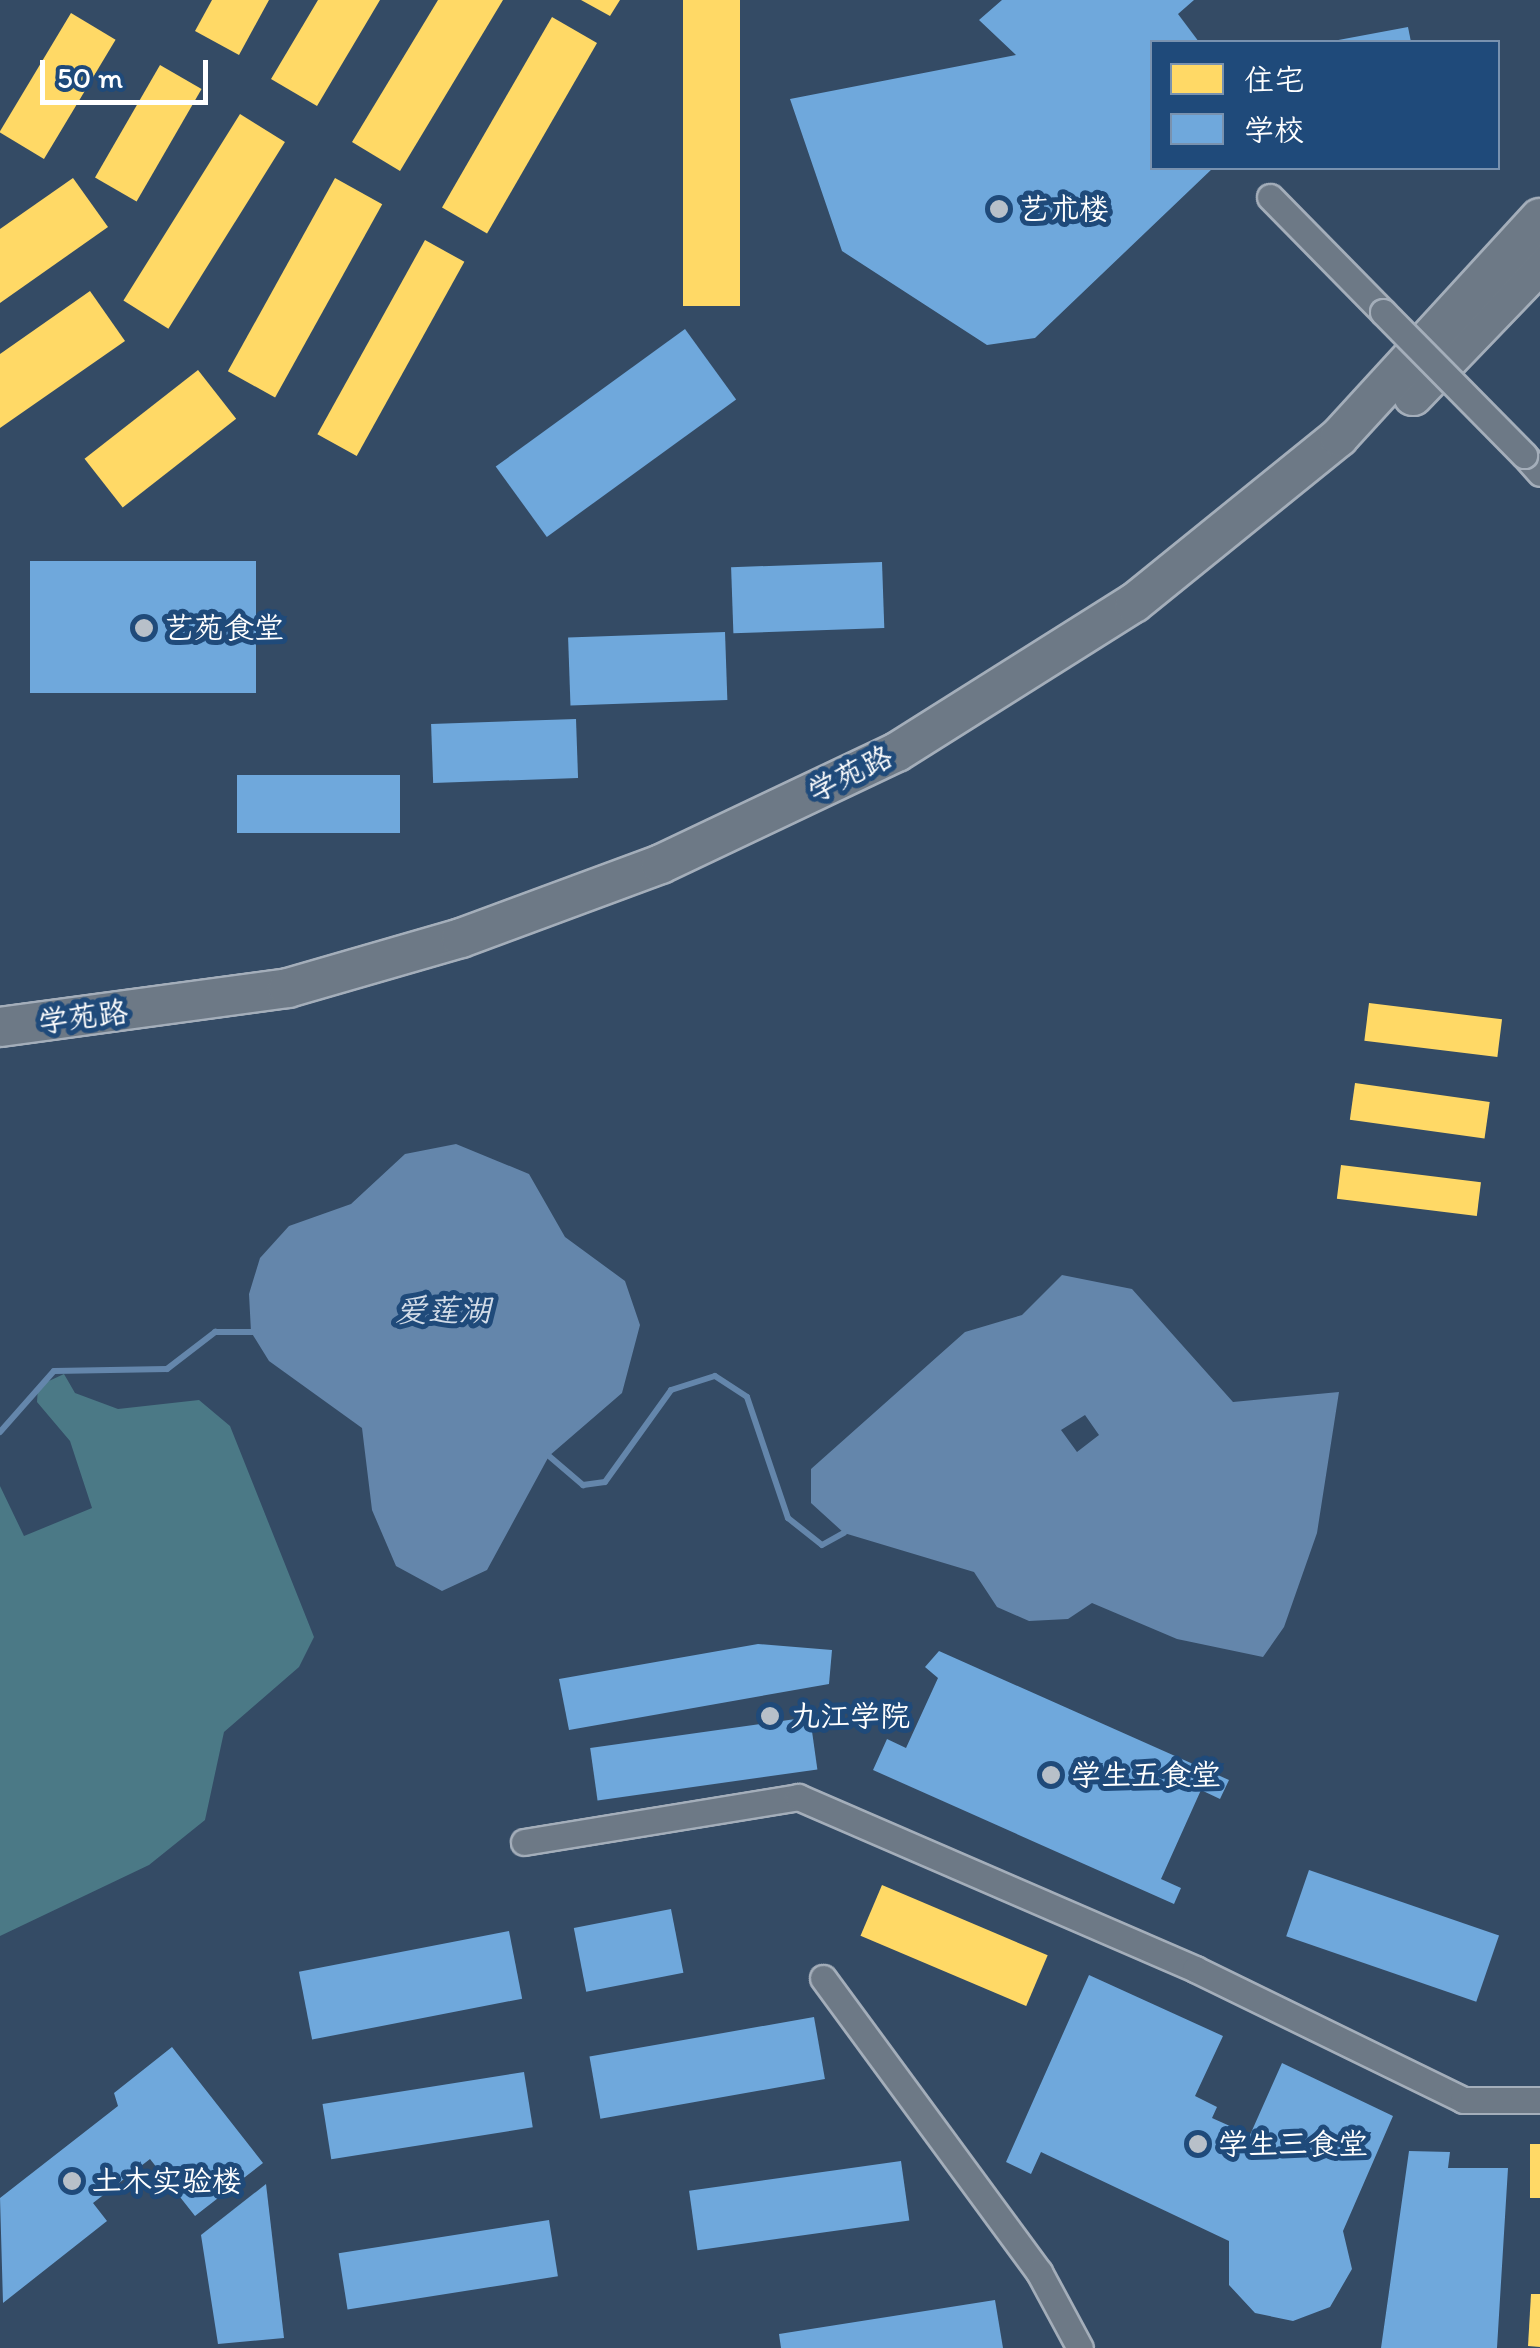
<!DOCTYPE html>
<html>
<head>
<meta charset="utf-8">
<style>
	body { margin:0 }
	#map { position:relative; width:1540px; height:2348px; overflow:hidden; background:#344b65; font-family:Itim,"LXGW WenKai TC",sans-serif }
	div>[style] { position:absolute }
	.green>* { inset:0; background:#4b7986 }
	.water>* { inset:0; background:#6486ab }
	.homes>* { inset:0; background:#ffd966; transform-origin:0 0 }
	.schools>* { inset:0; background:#6fa8dc; transform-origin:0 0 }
	.stream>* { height:6px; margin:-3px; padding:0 3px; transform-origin:3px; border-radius:3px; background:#6486ab }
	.roads { filter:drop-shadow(2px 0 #a4aeba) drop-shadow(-2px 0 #a4aeba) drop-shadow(0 2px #a4aeba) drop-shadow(0 -2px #a4aeba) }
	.street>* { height:25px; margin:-12.5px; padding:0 12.5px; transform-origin:12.5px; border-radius:12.5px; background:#6d7986 }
	.secondary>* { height:38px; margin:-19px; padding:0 19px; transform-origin:19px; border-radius:19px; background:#6d7986 }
	.bridges { filter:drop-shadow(2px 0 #a4aeba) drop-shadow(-2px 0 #a4aeba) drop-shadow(0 2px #a4aeba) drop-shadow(0 -2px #a4aeba) }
	.street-bridge>* { height:25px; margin:-12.5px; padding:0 12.5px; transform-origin:12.5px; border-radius:12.5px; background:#6d7986 }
	.dots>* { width:28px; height:28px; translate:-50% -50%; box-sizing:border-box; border:5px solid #1f4a7a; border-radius:50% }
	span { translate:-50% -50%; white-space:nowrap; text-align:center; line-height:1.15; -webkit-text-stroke:10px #1f4a7a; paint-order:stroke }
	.poi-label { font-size:30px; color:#fff }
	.left { translate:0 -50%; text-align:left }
	.street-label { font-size:30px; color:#fff }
	.water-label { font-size:32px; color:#d2dce8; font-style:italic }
	.legend { position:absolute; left:1150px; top:40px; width:350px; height:130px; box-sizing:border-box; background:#1f4a7a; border:2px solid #7992af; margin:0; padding:12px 18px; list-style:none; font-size:30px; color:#fff }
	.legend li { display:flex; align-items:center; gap:20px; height:50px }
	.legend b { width:50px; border:2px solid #7992af }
	.scale { position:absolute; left:40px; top:60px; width:168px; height:45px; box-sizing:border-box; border:5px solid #fff; border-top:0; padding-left:12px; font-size:30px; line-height:35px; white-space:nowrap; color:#fff; -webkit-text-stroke:8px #1f4a7a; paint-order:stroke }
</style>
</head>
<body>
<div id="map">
	<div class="green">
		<i style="clip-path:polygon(64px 1374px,75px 1393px,118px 1409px,199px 1400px,230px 1426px,314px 1637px,299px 1667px,224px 1732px,205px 1820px,149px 1865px,0 1936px,0 1486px,24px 1536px,92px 1508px,70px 1441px,37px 1402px,38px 1386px)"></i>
	</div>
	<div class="water">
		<i style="clip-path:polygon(456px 1144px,529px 1174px,565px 1237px,625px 1281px,640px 1325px,622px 1393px,549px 1456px,487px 1570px,442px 1591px,396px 1566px,372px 1510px,362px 1428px,269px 1361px,251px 1332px,249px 1294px,260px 1258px,289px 1226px,351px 1204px,405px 1154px)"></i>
		<i style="clip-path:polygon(evenodd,1062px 1275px,1132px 1289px,1233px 1402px,1339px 1392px,1317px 1533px,1284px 1627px,1263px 1657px,1177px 1639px,1092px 1603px,1068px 1619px,1029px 1621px,997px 1607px,974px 1572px,844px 1533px,811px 1503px,811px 1469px,965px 1332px,1022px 1315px,1062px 1275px,1085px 1415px,1099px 1435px,1077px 1452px,1061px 1430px,1085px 1415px)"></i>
	</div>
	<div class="homes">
		<i style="clip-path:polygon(212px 0,269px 0,239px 55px,195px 31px)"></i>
		<i style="clip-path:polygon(318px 0,380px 0,317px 106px,271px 79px)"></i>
		<i style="clip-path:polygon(438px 0,503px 0,400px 171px,352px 142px)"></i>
		<i style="clip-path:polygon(581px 0,620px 0,610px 16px)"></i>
		<i style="left:683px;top:0;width:57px;height:306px"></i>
		<i style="left:71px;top:13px;width:52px;height:139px;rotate:31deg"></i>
		<i style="left:552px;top:17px;width:52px;height:220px;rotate:30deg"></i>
		<i style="left:160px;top:65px;width:48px;height:130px;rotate:30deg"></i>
		<i style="left:240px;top:114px;width:53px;height:220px;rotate:32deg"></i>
		<i style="clip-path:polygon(73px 178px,108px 227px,0 303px,0 229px)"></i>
		<i style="left:335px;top:178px;width:54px;height:221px;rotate:29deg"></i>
		<i style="left:425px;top:240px;width:45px;height:222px;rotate:29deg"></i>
		<i style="clip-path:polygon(90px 291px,125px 341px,0 428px,0 354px)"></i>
		<i style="left:198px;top:370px;width:62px;height:144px;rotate:52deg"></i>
		<i style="left:1369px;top:1003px;width:134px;height:38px;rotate:7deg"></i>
		<i style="left:1355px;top:1083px;width:136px;height:37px;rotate:8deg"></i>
		<i style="left:1341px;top:1165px;width:141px;height:34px;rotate:7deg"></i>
		<i style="left:882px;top:1885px;width:180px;height:55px;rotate:23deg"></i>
		<i style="left:1530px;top:2144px;width:10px;height:54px"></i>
		<i style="clip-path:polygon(1531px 2294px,1540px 2294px,1540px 2347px,1528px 2346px)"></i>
	</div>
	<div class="schools">
		<i style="clip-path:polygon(1002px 0,1194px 0,1178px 14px,1199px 42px,1152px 42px,1152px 168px,1213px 168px,1035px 338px,987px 345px,842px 251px,790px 99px,1016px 55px,979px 20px)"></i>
		<i style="clip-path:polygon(1408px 27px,1411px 42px,1333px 42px,1333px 41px)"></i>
		<i style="left:685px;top:329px;width:87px;height:234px;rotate:54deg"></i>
		<i style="left:256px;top:561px;width:132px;height:226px;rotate:90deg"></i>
		<i style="left:882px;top:562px;width:66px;height:151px;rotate:88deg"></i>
		<i style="left:725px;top:632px;width:68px;height:157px;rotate:88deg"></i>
		<i style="left:576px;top:719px;width:59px;height:145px;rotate:88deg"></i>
		<i style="left:237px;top:775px;width:163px;height:58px"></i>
		<i style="clip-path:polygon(758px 1644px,832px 1650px,829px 1684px,569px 1730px,559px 1679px)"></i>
		<i style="clip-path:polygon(939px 1651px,1229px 1780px,1220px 1799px,1201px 1790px,1161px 1879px,1181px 1888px,1174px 1904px,873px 1770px,887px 1739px,906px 1748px,938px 1678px,925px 1667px)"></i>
		<i style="left:810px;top:1717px;width:53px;height:222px;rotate:82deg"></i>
		<i style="left:1309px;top:1870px;width:201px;height:70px;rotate:19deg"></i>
		<i style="left:671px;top:1909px;width:65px;height:99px;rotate:79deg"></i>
		<i style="left:509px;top:1931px;width:69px;height:214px;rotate:79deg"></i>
		<i style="clip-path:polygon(1089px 1975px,1223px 2036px,1195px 2096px,1217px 2107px,1212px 2118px,1250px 2135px,1282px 2063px,1393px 2116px,1343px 2231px,1352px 2269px,1330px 2307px,1293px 2321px,1255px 2313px,1229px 2285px,1229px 2241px,1041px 2152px,1031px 2174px,1006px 2162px)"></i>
		<i style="left:814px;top:2017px;width:63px;height:228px;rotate:80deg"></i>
		<i style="clip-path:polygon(172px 2047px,263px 2163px,195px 2216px,150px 2159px,93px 2203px,107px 2221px,3px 2303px,0 2198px,118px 2106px,114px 2093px)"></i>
		<i style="left:524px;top:2072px;width:56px;height:204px;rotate:81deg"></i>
		<i style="clip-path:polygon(1409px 2151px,1450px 2152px,1448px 2168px,1508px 2168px,1497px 2348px,1381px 2348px)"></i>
		<i style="left:901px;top:2161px;width:60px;height:214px;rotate:82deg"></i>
		<i style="clip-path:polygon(266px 2184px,284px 2338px,218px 2344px,201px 2235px)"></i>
		<i style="left:549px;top:2220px;width:57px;height:213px;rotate:81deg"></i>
		<i style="clip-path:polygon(995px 2300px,1003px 2348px,781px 2348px,779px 2334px)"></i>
	</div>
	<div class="stream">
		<i style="left:0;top:1432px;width:81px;rotate:-48.5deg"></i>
		<i style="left:54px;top:1371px;width:113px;rotate:-1deg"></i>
		<i style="left:167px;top:1369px;width:61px;rotate:-37.6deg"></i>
		<i style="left:215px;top:1332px;width:41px"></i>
		<i style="left:549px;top:1456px;width:45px;rotate:40.5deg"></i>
		<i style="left:583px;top:1485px;width:22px;rotate:-8deg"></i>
		<i style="left:605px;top:1482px;width:113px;rotate:-54.3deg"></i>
		<i style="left:671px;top:1390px;width:46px;rotate:-17.7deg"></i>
		<i style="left:715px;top:1376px;width:38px;rotate:33deg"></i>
		<i style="left:747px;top:1397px;width:128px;rotate:71.3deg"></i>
		<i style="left:788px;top:1518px;width:43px;rotate:38.5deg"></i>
		<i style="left:822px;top:1545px;width:25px;rotate:-29deg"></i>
	</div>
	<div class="roads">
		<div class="street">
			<i style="left:1270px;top:197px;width:161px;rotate:45.5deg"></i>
			<i style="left:1524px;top:455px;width:24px;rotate:48deg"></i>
			<i style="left:524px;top:1842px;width:278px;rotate:-9.3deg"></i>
			<i style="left:798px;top:1797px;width:433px;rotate:23.4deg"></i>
			<i style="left:1195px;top:1969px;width:298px;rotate:26deg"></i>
			<i style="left:1463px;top:2100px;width:77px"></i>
			<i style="left:823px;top:1978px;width:365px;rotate:53.7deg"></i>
			<i style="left:1039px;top:2272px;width:86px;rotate:61.7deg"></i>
		</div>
		<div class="secondary">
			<i style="left:1413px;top:396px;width:183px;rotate:-46.1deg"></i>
			<i style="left:0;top:1027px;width:291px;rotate:-7.7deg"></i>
			<i style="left:288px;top:988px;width:180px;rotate:-16.1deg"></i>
			<i style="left:461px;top:938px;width:213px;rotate:-20.3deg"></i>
			<i style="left:661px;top:864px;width:261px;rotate:-25.4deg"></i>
			<i style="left:897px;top:752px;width:280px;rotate:-32.2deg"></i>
			<i style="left:1134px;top:603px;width:264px;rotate:-39deg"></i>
			<i style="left:1339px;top:437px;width:297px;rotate:-47.5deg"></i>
		</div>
	</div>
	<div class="bridges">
		<div class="street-bridge">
			<i style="left:1383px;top:312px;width:201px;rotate:45.4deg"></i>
		</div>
	</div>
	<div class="dots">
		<i style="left:999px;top:209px;background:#b8c0c9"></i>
		<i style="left:144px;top:628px;background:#b8c0c9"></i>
		<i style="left:770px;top:1716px;background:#b8c0c9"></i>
		<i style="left:1051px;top:1775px;background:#b8c0c9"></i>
		<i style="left:1198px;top:2144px;background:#b8c0c9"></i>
		<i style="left:72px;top:2181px;background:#b8c0c9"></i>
	</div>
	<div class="poi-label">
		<span class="left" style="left:1019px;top:209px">艺术楼</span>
		<span class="left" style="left:164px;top:628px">艺苑食堂</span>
		<span class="left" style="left:790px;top:1716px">九江学院</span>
		<span class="left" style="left:1071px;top:1775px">学生五食堂</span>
		<span class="left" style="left:1218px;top:2144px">学生三食堂</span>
		<span class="left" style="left:92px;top:2181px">土木实验楼</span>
	</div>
	<div class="street-label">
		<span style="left:850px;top:774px;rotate:-26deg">学苑路</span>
		<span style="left:83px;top:1017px;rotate:-7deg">学苑路</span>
	</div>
	<div class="water-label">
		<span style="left:443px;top:1310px">爱莲湖</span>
	</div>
	<ul class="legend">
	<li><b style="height:28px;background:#ffd966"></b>住宅</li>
	<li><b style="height:28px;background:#6fa8dc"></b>学校</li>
	</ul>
	<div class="scale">50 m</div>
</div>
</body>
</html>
